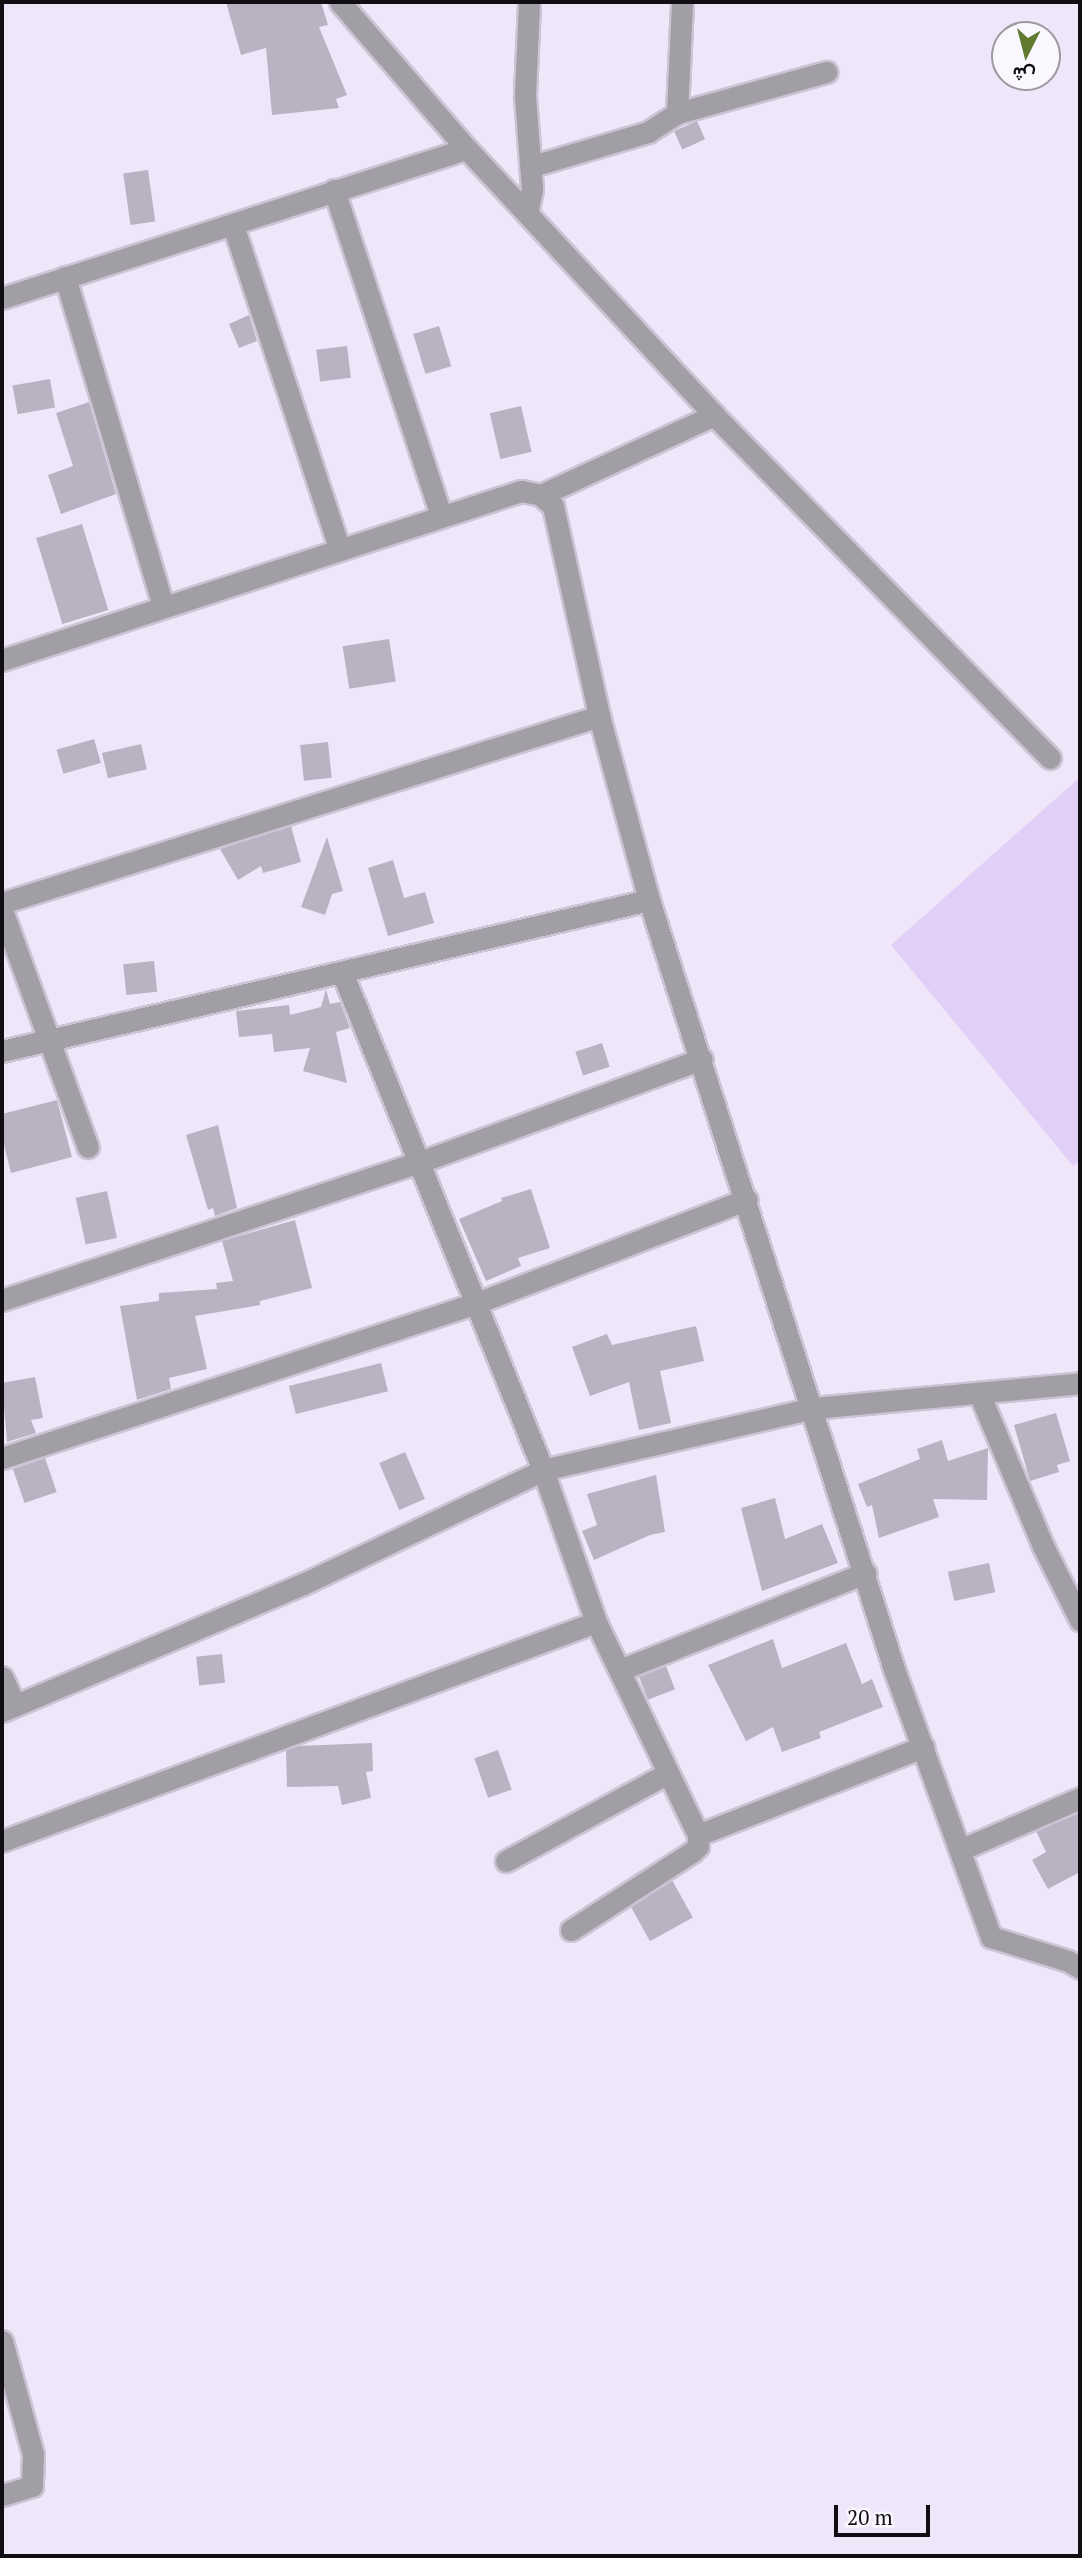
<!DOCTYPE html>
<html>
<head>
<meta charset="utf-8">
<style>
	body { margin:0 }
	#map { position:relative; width:1082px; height:2558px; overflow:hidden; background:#efe7f9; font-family:"PT Serif",Vazirmatn,serif }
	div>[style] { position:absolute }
	.green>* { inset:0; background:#e2cff7 }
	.building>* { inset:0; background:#bab2c3; transform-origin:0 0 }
	.roads { filter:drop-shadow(2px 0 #cbc4d4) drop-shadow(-2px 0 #cbc4d4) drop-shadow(0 2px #cbc4d4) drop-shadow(0 -2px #cbc4d4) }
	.minor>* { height:21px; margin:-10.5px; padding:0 10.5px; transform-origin:10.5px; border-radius:10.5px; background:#a19ea5 }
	span { translate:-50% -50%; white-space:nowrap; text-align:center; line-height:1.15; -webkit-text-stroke:5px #faf7fe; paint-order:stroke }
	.frame { position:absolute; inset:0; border:4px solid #100e13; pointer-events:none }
	.north { position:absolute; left:991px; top:21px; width:70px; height:70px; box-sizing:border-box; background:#faf7fe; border:2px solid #9c9aa0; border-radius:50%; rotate:186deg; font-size:19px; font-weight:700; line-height:28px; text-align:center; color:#100e13 }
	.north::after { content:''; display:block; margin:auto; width:24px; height:32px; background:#607b2f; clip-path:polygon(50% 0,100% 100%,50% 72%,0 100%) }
	.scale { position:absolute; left:834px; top:2505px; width:96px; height:32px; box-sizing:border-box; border:4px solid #100e13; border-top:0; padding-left:9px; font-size:21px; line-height:24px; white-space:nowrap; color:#100e13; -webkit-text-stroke:5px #faf7fe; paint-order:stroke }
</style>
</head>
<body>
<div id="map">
	<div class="green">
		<i style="clip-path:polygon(1080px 777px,1080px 1161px,1073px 1166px,891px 945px)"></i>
	</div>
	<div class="building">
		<i style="clip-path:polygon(226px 2px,321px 2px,328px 25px,319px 27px,347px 95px,336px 99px,339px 108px,272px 115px,266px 48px,241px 55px)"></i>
		<i style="left:697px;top:121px;width:20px;height:25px;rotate:66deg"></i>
		<i style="left:148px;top:170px;width:52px;height:25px;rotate:82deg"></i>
		<i style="clip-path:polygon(249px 315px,257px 341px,239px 348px,229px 324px)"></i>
		<i style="left:439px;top:326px;width:42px;height:27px;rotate:73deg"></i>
		<i style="left:347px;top:346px;width:32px;height:31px;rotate:83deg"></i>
		<i style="left:50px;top:379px;width:29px;height:38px;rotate:80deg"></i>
		<i style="clip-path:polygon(89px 402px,116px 494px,61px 514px,48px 475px,73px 466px,56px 413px)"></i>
		<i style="left:521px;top:406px;width:47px;height:32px;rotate:77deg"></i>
		<i style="left:82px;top:524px;width:90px;height:48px;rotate:73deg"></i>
		<i style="left:389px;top:639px;width:43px;height:47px;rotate:81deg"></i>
		<i style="left:94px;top:739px;width:25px;height:39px;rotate:74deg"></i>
		<i style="left:328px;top:742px;width:36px;height:28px;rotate:84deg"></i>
		<i style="left:141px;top:744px;width:26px;height:40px;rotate:77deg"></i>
		<i style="clip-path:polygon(291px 826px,301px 862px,263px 873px,261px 866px,238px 880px,220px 849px)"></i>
		<i style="clip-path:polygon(327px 837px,343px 891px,332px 894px,325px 915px,301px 907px)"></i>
		<i style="clip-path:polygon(393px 860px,404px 898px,425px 892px,434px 923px,388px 936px,368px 868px)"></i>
		<i style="left:154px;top:961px;width:31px;height:31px;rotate:84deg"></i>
		<i style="clip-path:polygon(326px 989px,330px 1004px,340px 1002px,350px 1028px,336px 1032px,347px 1083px,303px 1071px,310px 1048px,274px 1052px,272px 1034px,239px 1037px,236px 1011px,289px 1005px,290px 1015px,321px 1007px)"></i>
		<i style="left:602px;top:1043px;width:25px;height:28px;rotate:72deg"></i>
		<i style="clip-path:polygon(57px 1100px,72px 1157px,11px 1173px,2px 1137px,2px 1114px)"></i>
		<i style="clip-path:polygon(218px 1125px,237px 1208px,215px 1216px,213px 1208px,208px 1210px,186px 1135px)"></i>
		<i style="clip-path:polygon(531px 1189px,550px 1248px,518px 1258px,521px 1266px,486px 1281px,459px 1219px,502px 1201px,501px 1198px)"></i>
		<i style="left:107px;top:1191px;width:48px;height:32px;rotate:78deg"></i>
		<i style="clip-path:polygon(295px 1220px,312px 1288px,260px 1301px,260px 1305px,195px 1316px,207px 1369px,169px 1378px,171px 1389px,137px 1400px,120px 1306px,159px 1301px,159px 1293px,217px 1289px,216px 1283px,233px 1281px,222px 1241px)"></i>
		<i style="clip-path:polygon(696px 1326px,704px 1361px,660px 1371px,671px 1423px,639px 1430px,629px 1382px,590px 1396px,572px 1347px,607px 1334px,612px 1345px)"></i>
		<i style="left:381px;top:1363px;width:29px;height:95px;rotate:76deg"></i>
		<i style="clip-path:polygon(35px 1377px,43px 1418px,31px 1420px,36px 1433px,7px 1442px,2px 1383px)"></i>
		<i style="clip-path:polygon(1056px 1413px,1070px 1461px,1057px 1465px,1059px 1472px,1030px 1481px,1014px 1425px)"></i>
		<i style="clip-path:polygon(942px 1440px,948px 1461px,988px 1448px,987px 1500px,933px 1499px,939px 1517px,879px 1538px,872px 1505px,867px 1507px,858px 1484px,920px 1459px,917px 1449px)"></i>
		<i style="left:405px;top:1452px;width:51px;height:28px;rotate:67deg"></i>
		<i style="left:45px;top:1458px;width:36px;height:34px;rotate:71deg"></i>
		<i style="clip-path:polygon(656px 1475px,665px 1532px,650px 1535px,594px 1560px,582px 1531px,597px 1525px,587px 1494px)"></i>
		<i style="clip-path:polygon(775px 1498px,785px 1539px,822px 1524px,838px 1563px,762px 1591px,741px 1508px)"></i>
		<i style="left:989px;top:1563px;width:30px;height:42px;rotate:78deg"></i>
		<i style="clip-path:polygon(773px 1639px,782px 1668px,846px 1643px,862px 1684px,872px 1679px,883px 1707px,819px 1732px,821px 1738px,782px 1752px,773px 1727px,746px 1741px,708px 1665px)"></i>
		<i style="left:222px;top:1654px;width:29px;height:26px;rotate:84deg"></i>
		<i style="left:666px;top:1666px;width:25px;height:29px;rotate:69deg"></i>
		<i style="clip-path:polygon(372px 1743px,373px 1771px,366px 1772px,371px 1798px,342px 1805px,338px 1786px,287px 1787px,286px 1750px,298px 1746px)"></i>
		<i style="left:498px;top:1750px;width:42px;height:25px;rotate:71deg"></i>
		<i style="clip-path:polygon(1080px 1812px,1080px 1872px,1048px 1889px,1032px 1860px,1046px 1852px,1036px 1831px)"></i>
		<i style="left:672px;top:1880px;width:43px;height:49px;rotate:61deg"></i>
	</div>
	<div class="roads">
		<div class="minor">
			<i style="left:340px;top:2px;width:194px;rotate:49.2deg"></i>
			<i style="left:467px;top:149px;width:363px;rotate:47.1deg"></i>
			<i style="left:714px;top:415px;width:480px;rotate:45.6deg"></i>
			<i style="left:677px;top:113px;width:111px;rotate:-87.4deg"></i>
			<i style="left:532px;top:166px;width:121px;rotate:-16.3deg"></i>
			<i style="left:648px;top:132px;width:35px;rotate:-33deg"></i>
			<i style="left:677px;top:113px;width:155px;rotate:-15.4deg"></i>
			<i style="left:334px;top:190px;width:342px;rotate:71.8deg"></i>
			<i style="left:527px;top:213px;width:25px;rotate:-78deg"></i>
			<i style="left:532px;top:189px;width:94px;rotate:-94.3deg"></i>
			<i style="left:525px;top:95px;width:93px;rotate:-87.5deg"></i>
			<i style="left:233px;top:225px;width:340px;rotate:71.8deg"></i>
			<i style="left:65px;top:277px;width:343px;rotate:73.4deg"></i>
			<i style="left:2px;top:298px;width:488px;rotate:-17.8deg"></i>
			<i style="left:541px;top:495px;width:191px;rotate:-24.8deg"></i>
			<i style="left:2px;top:660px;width:546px;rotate:-18.04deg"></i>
			<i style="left:521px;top:491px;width:20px;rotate:11deg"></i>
			<i style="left:541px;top:495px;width:16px;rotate:43deg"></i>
			<i style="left:553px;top:506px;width:215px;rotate:77.6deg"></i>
			<i style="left:599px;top:716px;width:191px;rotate:74.8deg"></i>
			<i style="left:649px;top:900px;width:810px;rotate:72.33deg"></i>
			<i style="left:895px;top:1672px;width:282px;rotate:70.1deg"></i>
			<i style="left:991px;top:1937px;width:81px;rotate:17.3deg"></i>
			<i style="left:1068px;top:1961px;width:14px;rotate:30deg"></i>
			<i style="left:2px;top:903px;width:626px;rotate:-17.39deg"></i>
			<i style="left:2px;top:910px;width:252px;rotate:70.1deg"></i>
			<i style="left:342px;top:972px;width:537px;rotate:68.02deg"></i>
			<i style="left:543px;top:1470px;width:161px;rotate:70.8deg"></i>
			<i style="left:596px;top:1622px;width:236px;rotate:64.4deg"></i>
			<i style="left:698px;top:1835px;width:11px;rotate:90deg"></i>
			<i style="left:698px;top:1846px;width:8px;rotate:135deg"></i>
			<i style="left:692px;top:1852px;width:144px;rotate:147.2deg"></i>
			<i style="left:2px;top:1051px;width:664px;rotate:-13.14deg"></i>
			<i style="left:2px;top:1300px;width:440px;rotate:-18.3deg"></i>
			<i style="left:420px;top:1162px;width:300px;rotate:-20.1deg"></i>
			<i style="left:979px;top:1393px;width:166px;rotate:67.3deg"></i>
			<i style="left:1043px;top:1546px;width:83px;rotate:63.4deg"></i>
			<i style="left:2px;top:1458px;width:496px;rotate:-18.1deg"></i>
			<i style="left:474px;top:1304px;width:292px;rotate:-21deg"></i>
			<i style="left:620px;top:1670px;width:264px;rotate:-21.6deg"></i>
			<i style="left:2px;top:1677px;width:31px;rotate:65deg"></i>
			<i style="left:2px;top:1711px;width:327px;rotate:-22.9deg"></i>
			<i style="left:303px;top:1584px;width:266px;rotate:-25.4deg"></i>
			<i style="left:543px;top:1470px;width:277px;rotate:-12.9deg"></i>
			<i style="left:813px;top:1408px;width:268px;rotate:-5.3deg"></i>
			<i style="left:698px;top:1835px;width:242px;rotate:-21.4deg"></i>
			<i style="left:2px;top:1841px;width:633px;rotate:-20.24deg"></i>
			<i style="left:960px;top:1850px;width:131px;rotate:-23.4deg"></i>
			<i style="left:506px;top:1861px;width:182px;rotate:-28.5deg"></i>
			<i style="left:2px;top:2341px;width:117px;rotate:74.7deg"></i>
			<i style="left:33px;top:2454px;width:32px;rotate:92deg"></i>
			<i style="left:32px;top:2486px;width:31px;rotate:163deg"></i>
		</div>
	</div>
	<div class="frame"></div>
	<div class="north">ش</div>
	<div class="scale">20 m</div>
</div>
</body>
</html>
